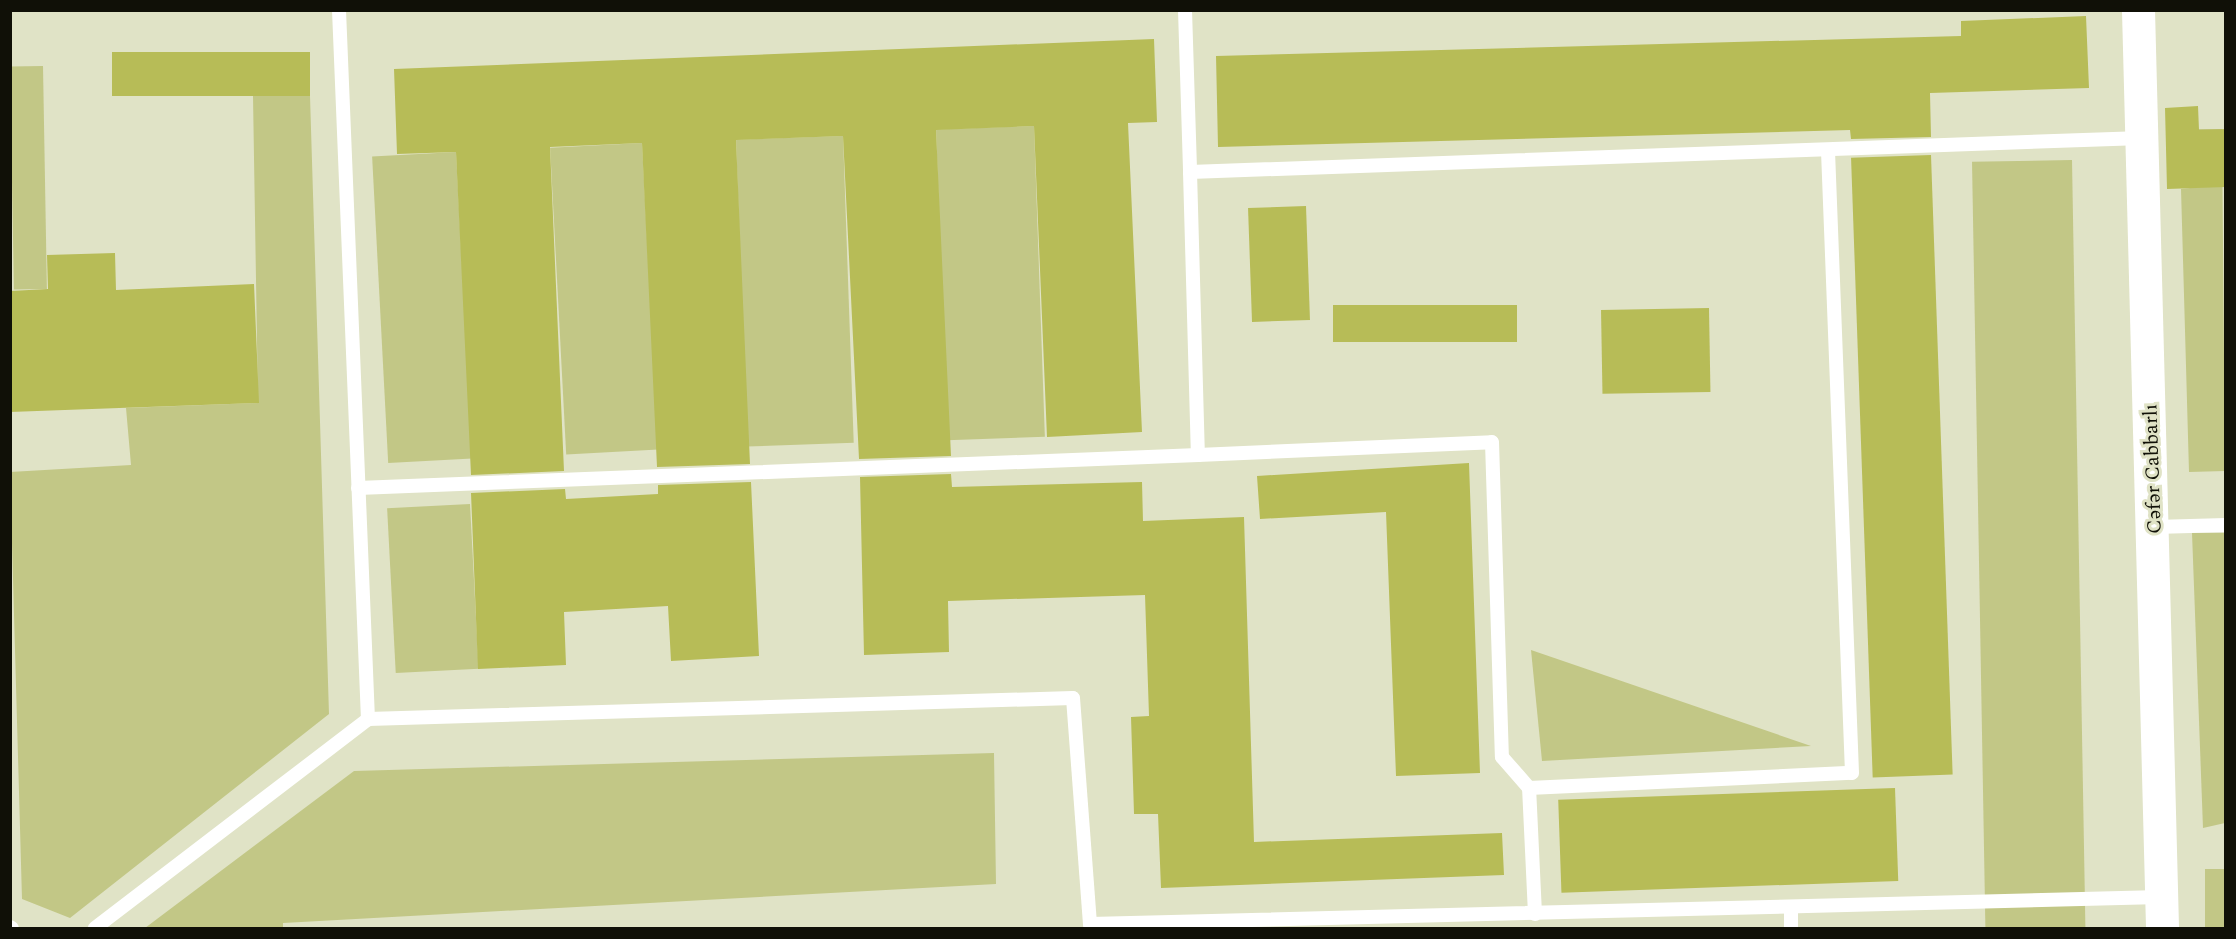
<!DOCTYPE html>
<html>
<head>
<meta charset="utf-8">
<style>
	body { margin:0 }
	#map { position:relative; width:2236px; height:939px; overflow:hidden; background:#e0e3c6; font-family:Spectral,serif }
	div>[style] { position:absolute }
	.green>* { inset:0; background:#c2c786; transform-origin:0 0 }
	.building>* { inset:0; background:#b7bc57; transform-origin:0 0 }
	.service>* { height:14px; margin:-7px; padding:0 7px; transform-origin:7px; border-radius:7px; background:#fff }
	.tertiary>* { height:33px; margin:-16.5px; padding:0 16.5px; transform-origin:16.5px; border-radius:16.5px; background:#fff }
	span { translate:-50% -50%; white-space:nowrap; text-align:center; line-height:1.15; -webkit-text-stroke:6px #e0e3c6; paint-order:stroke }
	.street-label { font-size:20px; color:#101007 }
	.frame { position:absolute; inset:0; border:12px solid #101007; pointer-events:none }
</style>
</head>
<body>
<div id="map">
	<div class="green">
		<i style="left:43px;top:66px;width:223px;height:33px;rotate:89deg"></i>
		<i style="clip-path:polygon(253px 96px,310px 96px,329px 714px,70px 918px,22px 899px,10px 472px,131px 465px,126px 408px,258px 403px)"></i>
		<i style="left:1034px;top:126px;width:311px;height:98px;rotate:88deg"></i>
		<i style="clip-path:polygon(2199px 129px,2222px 129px,2225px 471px,2189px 472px,2181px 189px,2200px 187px)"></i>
		<i style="left:843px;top:136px;width:307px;height:107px;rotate:88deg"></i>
		<i style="left:642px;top:143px;width:307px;height:92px;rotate:87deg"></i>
		<i style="left:456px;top:152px;width:307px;height:84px;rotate:87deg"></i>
		<i style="left:2072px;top:160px;width:768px;height:100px;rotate:89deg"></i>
		<i style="left:470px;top:504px;width:165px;height:83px;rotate:87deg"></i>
		<i style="clip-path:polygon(2192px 533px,2226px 533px,2225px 823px,2203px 828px)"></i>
		<i style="clip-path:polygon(1531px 650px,1811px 746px,1542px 761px)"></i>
		<i style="clip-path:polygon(994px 753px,996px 884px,283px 923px,283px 928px,145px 928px,354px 771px)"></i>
		<i style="left:2205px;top:869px;width:20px;height:59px"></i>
	</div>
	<div class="building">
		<i style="clip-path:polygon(2086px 16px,2089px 88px,1930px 93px,1931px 137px,1851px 139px,1850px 130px,1218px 147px,1216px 56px,1961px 36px,1961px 21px)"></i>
		<i style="clip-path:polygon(1154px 39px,1157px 122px,1128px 123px,1142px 432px,1047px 437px,1034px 126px,936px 130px,951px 456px,859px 459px,843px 136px,736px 140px,750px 464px,657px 467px,642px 143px,550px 147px,564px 471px,471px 475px,456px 152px,397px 154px,394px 69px)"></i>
		<i style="left:310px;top:52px;width:44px;height:198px;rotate:90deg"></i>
		<i style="clip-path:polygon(2198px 106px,2199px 130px,2226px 129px,2226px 187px,2167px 189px,2165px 108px)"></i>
		<i style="left:1931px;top:155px;width:620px;height:80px;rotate:88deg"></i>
		<i style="left:1306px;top:206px;width:114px;height:58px;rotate:88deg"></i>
		<i style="clip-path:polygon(115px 253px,116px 290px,254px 284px,259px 403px,10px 412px,10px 291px,48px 289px,47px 255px)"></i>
		<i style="left:1517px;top:305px;width:37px;height:184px;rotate:90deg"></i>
		<i style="left:1709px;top:308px;width:84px;height:108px;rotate:89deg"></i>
		<i style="clip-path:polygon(1469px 463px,1480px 773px,1396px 776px,1386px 512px,1260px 519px,1257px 476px)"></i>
		<i style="clip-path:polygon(951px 474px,952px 487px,1142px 482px,1143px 521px,1244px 517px,1254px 842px,1502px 833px,1504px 875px,1161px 888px,1158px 814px,1134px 814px,1131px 717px,1149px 716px,1145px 595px,948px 601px,949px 652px,864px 655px,860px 477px)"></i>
		<i style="clip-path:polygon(751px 482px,759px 656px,671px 661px,668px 606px,564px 612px,566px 665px,478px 669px,471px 493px,565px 489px,566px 499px,658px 494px,658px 485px)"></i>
		<i style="left:1895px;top:788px;width:93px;height:337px;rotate:88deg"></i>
	</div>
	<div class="service">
		<i style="left:339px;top:10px;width:710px;rotate:87.66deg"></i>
		<i style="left:368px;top:719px;width:705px;rotate:-1.71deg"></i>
		<i style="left:1073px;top:698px;width:227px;rotate:85.7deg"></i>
		<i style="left:1090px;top:924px;width:1071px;rotate:-1.44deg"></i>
		<i style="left:1185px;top:10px;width:162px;rotate:88.2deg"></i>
		<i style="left:1190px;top:172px;width:953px;rotate:-2.05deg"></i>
		<i style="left:1190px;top:172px;width:283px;rotate:88.4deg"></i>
		<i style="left:1198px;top:455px;width:294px;rotate:-2.5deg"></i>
		<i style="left:1492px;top:442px;width:315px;rotate:88.2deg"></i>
		<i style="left:1502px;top:757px;width:41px;rotate:48.9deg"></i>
		<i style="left:358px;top:488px;width:841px;rotate:-2.25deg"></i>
		<i style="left:2155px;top:527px;width:71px;rotate:-1.6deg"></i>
		<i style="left:1791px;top:909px;width:19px;rotate:90deg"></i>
		<i style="left:1535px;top:914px;width:126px;rotate:-92.7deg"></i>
		<i style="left:1529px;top:788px;width:323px;rotate:-2.7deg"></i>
		<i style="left:1852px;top:773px;width:623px;rotate:-92.21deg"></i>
		<i style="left:10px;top:927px;width:2px;rotate:27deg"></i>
		<i style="left:95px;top:928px;width:344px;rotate:-37.4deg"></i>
	</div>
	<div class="tertiary">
		<i style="left:2138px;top:10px;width:918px;rotate:88.5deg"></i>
	</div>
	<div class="street-label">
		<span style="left:2153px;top:469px;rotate:-92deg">Cəfər Cabbarlı</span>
	</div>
	<div class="frame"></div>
</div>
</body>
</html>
